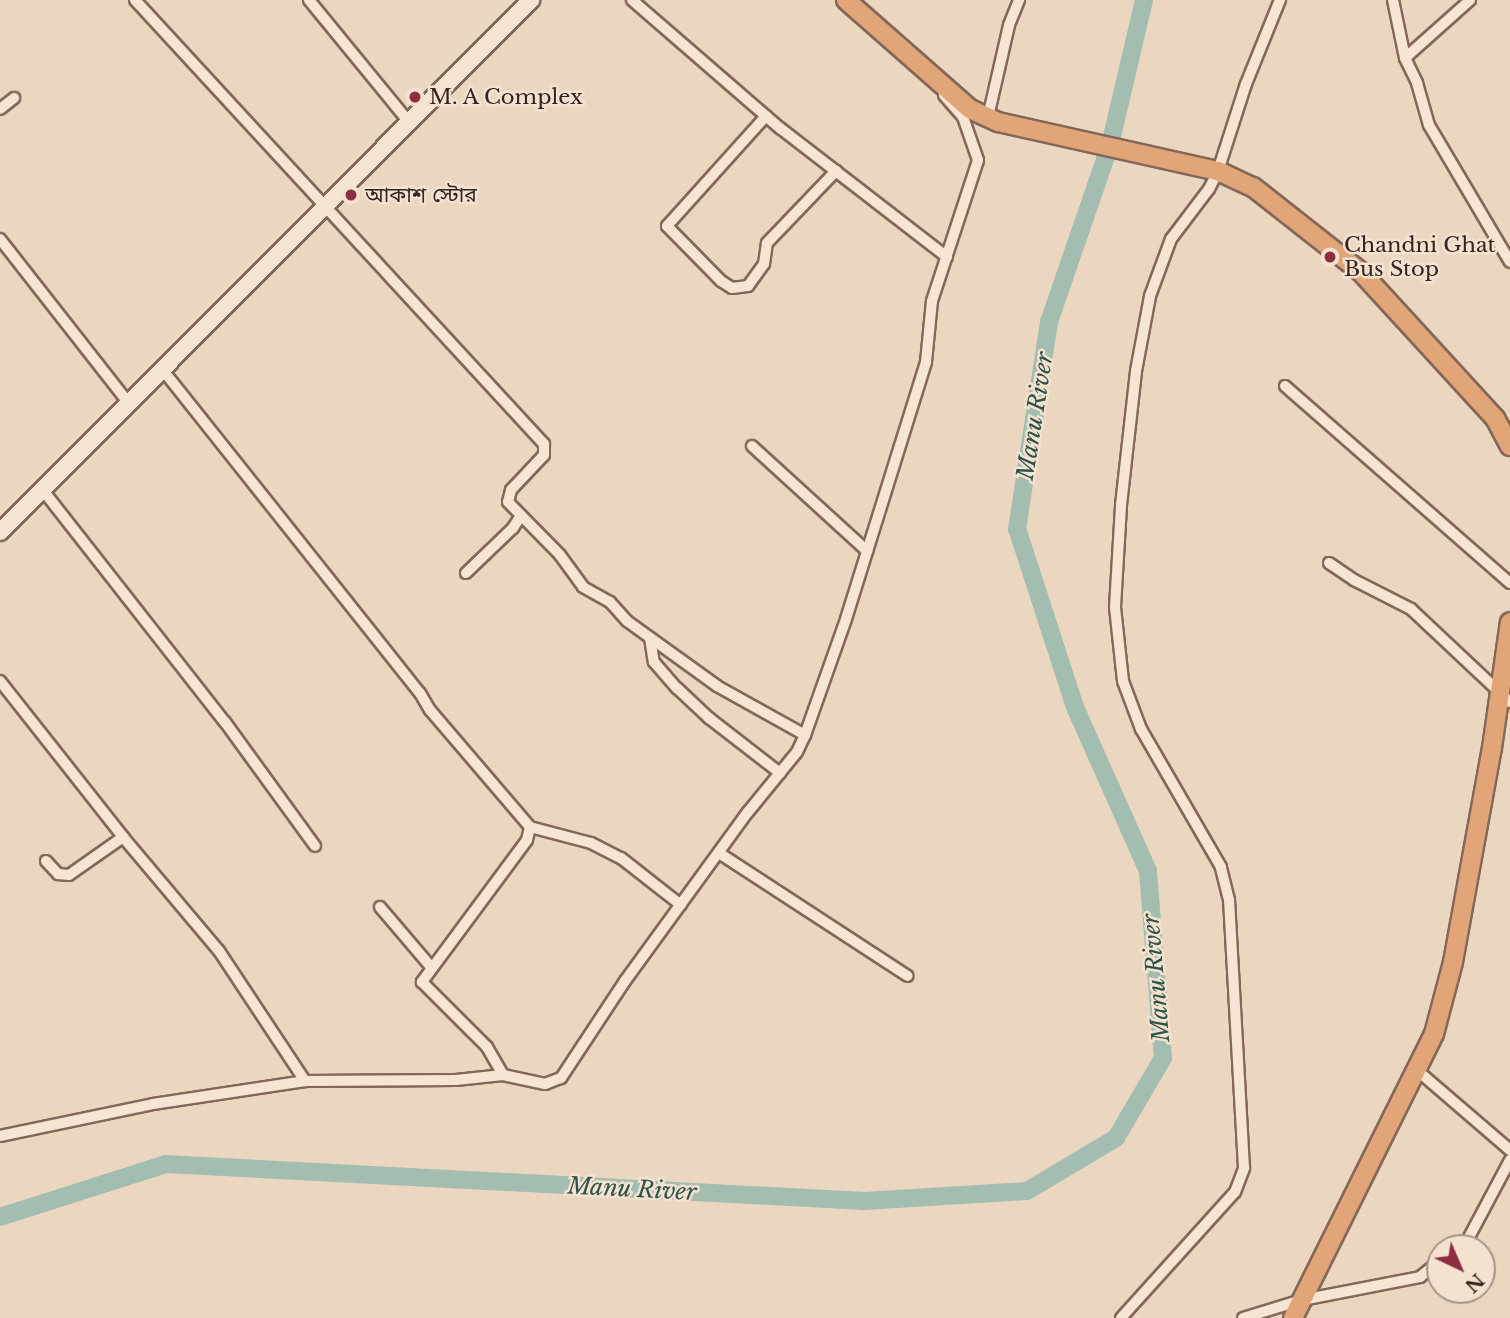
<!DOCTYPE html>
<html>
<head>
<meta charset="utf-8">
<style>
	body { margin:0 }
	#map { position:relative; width:1510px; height:1318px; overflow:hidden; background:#ebd6c0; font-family:"Libre Baskerville","Noto Sans Bengali",serif }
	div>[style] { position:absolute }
	.river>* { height:18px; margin:-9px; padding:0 9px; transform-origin:9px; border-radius:9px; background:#a3bdb1 }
	.roads { filter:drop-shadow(2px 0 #836859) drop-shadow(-2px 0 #836859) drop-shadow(0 2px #836859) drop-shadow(0 -2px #836859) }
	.minor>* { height:10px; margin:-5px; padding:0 5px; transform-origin:5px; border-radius:5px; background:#f6e5d3 }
	.secondary>* { height:16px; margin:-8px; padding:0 8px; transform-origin:8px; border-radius:8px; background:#f6e5d3 }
	.trunk>* { height:18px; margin:-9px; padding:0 9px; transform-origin:9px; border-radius:9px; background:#e2a577 }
	.dots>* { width:19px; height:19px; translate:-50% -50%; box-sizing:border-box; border:4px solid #f3e2cf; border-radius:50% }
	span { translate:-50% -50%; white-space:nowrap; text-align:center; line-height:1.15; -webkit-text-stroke:5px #f3e2cf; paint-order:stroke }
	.poi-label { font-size:21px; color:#33241d }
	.left { translate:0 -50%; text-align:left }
	.water-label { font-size:23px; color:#2d5249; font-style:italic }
	.north { position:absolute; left:1426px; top:1234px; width:70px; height:70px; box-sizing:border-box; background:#f3e2cf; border:2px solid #a69688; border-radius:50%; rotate:136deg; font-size:19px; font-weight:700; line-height:28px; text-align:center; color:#33241d }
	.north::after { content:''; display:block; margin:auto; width:24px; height:32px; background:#8e2d3f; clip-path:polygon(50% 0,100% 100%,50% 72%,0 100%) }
</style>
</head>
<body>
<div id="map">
	<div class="river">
		<i style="left:0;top:1217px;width:174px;rotate:-17.7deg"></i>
		<i style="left:166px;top:1164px;width:699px;rotate:3.03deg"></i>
		<i style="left:864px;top:1201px;width:163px;rotate:-3.5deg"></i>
		<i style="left:1027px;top:1191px;width:104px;rotate:-30.8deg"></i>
		<i style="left:1116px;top:1138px;width:93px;rotate:-59.6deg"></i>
		<i style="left:1163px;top:1058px;width:188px;rotate:-94.6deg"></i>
		<i style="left:1148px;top:871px;width:180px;rotate:-114deg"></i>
		<i style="left:1075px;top:707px;width:187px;rotate:-108deg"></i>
		<i style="left:1017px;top:529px;width:209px;rotate:-81.2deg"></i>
		<i style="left:1049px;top:322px;width:187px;rotate:-71deg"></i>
		<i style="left:1110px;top:145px;width:149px;rotate:-76.8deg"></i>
	</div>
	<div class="roads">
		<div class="minor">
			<i style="left:135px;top:0;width:604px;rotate:47.35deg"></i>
			<i style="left:544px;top:444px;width:11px;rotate:90deg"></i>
			<i style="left:544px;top:455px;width:48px;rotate:133.3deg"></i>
			<i style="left:511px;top:490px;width:12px;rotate:104deg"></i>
			<i style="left:508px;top:502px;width:74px;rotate:45.5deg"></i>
			<i style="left:560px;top:555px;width:39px;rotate:54deg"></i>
			<i style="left:583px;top:587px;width:31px;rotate:29deg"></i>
			<i style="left:610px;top:602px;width:25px;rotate:48deg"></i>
			<i style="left:627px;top:621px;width:111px;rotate:35.8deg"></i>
			<i style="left:717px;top:686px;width:101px;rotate:29.1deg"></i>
			<i style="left:309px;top:0;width:158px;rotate:50.7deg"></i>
			<i style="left:632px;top:0;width:196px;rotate:40.9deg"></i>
			<i style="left:780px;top:128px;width:211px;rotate:37.7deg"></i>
			<i style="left:1393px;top:0;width:59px;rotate:78.3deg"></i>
			<i style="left:1405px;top:58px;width:28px;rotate:64deg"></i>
			<i style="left:1417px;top:83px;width:44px;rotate:74.1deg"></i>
			<i style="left:1429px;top:125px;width:159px;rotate:59.4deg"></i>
			<i style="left:1405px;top:58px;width:87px;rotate:-41.7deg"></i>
			<i style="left:0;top:109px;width:18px;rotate:-38deg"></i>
			<i style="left:766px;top:116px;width:148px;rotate:132deg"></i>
			<i style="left:667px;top:226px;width:77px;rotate:45.5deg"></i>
			<i style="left:721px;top:281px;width:13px;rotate:32deg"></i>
			<i style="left:732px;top:288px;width:16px;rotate:-7deg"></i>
			<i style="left:748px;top:286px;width:27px;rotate:-54deg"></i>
			<i style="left:764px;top:264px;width:21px;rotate:-82deg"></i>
			<i style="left:767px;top:243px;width:100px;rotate:-46.2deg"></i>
			<i style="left:988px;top:117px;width:94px;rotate:-77.1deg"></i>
			<i style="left:1009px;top:25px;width:27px;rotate:-68deg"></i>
			<i style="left:0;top:239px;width:207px;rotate:51.9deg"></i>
			<i style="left:162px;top:369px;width:414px;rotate:51.5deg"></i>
			<i style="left:420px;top:693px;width:20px;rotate:60deg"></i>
			<i style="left:430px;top:710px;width:154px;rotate:49.5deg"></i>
			<i style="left:530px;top:827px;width:13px;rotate:103deg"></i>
			<i style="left:527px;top:840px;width:177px;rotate:126.5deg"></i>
			<i style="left:422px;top:982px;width:92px;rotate:45deg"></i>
			<i style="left:487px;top:1047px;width:32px;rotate:60deg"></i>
			<i style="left:1285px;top:386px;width:299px;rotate:41.2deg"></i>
			<i style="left:752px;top:446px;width:156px;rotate:42.4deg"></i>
			<i style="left:42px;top:489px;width:296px;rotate:51.9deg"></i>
			<i style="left:225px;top:722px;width:153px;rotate:54deg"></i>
			<i style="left:1329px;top:563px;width:30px;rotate:34deg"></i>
			<i style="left:1354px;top:580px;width:64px;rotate:27deg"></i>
			<i style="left:1411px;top:609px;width:136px;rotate:43.2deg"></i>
			<i style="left:466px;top:573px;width:65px;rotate:-43.8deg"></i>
			<i style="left:513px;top:528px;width:15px;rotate:-58deg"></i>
			<i style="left:650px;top:638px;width:24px;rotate:81deg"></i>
			<i style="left:654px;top:662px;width:35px;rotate:49deg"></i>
			<i style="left:677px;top:688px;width:44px;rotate:43.2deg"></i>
			<i style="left:709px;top:718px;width:90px;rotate:37.8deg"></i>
			<i style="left:0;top:681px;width:199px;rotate:51.7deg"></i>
			<i style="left:123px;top:837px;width:149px;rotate:49.9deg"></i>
			<i style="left:219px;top:951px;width:156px;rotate:56.5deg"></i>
			<i style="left:305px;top:1081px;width:151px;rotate:-0.4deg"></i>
			<i style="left:456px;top:1080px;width:47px;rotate:-6.1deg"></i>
			<i style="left:503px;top:1075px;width:43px;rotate:12.1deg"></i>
			<i style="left:545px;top:1084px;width:17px;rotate:-21deg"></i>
			<i style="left:561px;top:1078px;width:116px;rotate:-56.6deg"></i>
			<i style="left:625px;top:981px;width:209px;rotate:-54deg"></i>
			<i style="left:748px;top:812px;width:77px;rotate:-50.8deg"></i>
			<i style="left:797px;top:752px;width:19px;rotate:-65deg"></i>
			<i style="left:805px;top:735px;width:123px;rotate:-70.5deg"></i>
			<i style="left:846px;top:619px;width:269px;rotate:-72.7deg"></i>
			<i style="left:926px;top:362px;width:61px;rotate:-84.4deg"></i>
			<i style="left:932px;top:301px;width:148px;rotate:-71.9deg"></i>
			<i style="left:978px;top:160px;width:46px;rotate:-109.2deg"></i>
			<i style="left:963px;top:117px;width:29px;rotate:-131deg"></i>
			<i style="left:530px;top:827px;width:63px;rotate:14.7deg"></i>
			<i style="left:591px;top:843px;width:34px;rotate:27deg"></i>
			<i style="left:621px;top:858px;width:76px;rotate:38.1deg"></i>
			<i style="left:719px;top:853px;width:225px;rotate:33.1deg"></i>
			<i style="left:46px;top:861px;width:18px;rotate:47deg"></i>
			<i style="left:58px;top:874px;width:11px;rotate:5deg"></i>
			<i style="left:69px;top:875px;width:66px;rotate:-35.1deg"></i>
			<i style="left:380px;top:907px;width:79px;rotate:49.6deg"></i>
			<i style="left:1418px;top:1071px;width:121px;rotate:40.7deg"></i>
			<i style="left:0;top:1136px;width:156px;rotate:-11.8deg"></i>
			<i style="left:153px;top:1104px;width:154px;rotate:-8.6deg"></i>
			<i style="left:1458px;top:1248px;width:11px;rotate:-38deg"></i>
			<i style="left:1467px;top:1241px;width:92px;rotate:-62deg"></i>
			<i style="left:1121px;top:1318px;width:170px;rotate:-47.9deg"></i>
			<i style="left:1235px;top:1192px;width:26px;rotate:-69deg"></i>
			<i style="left:1244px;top:1168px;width:268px;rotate:-93.2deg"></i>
			<i style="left:1229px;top:900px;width:34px;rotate:-104deg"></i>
			<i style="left:1221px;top:867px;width:160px;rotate:-120.1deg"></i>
			<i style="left:1141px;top:729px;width:51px;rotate:-110.6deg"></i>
			<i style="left:1123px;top:681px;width:74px;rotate:-96.2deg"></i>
			<i style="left:1115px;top:607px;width:102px;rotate:-86.6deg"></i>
			<i style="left:1121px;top:505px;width:135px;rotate:-83.6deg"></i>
			<i style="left:1136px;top:371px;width:76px;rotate:-79.4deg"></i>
			<i style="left:1150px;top:296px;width:61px;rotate:-69.8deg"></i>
			<i style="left:1171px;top:239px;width:63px;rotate:-52.8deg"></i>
			<i style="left:1209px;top:189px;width:20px;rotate:-63deg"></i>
			<i style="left:1218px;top:171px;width:91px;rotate:-72.2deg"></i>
			<i style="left:1246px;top:84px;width:91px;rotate:-68deg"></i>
			<i style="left:1243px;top:1318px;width:62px;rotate:-17deg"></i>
			<i style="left:1302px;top:1300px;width:120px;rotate:-11deg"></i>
			<i style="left:1420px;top:1277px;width:26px;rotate:-39deg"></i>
		</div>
		<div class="secondary">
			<i style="left:0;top:532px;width:752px;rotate:-45.05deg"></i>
		</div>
		<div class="trunk">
			<i style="left:846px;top:0;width:165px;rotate:41.3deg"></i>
			<i style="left:970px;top:109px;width:31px;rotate:25deg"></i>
			<i style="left:998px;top:122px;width:225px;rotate:12.6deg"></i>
			<i style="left:1218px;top:171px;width:38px;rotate:25deg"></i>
			<i style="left:1253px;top:187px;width:137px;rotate:38.2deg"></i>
			<i style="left:1361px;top:272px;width:198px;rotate:47.5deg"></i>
			<i style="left:1495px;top:418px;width:32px;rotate:62deg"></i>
			<i style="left:1293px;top:1318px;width:317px;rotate:-63.6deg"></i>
			<i style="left:1434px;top:1034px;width:74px;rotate:-75.2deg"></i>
			<i style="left:1453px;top:962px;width:218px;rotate:-79.7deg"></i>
			<i style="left:1492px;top:748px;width:127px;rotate:-81.9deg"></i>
		</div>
	</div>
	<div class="dots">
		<i style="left:415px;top:97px;background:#8e2d3f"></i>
		<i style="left:351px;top:195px;background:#8e2d3f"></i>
		<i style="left:1330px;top:257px;background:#8e2d3f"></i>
	</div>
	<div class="poi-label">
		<span class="left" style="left:429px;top:97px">M. A Complex</span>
		<span class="left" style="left:365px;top:195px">আকাশ স্টোর</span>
		<span class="left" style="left:1344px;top:257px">Chandni Ghat<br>Bus Stop</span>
	</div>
	<div class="water-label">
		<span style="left:1035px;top:416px;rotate:-81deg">Manu River</span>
		<span style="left:1156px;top:978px;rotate:-95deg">Manu River</span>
		<span style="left:632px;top:1189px;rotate:3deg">Manu River</span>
	</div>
	<div class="north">N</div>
</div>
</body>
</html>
